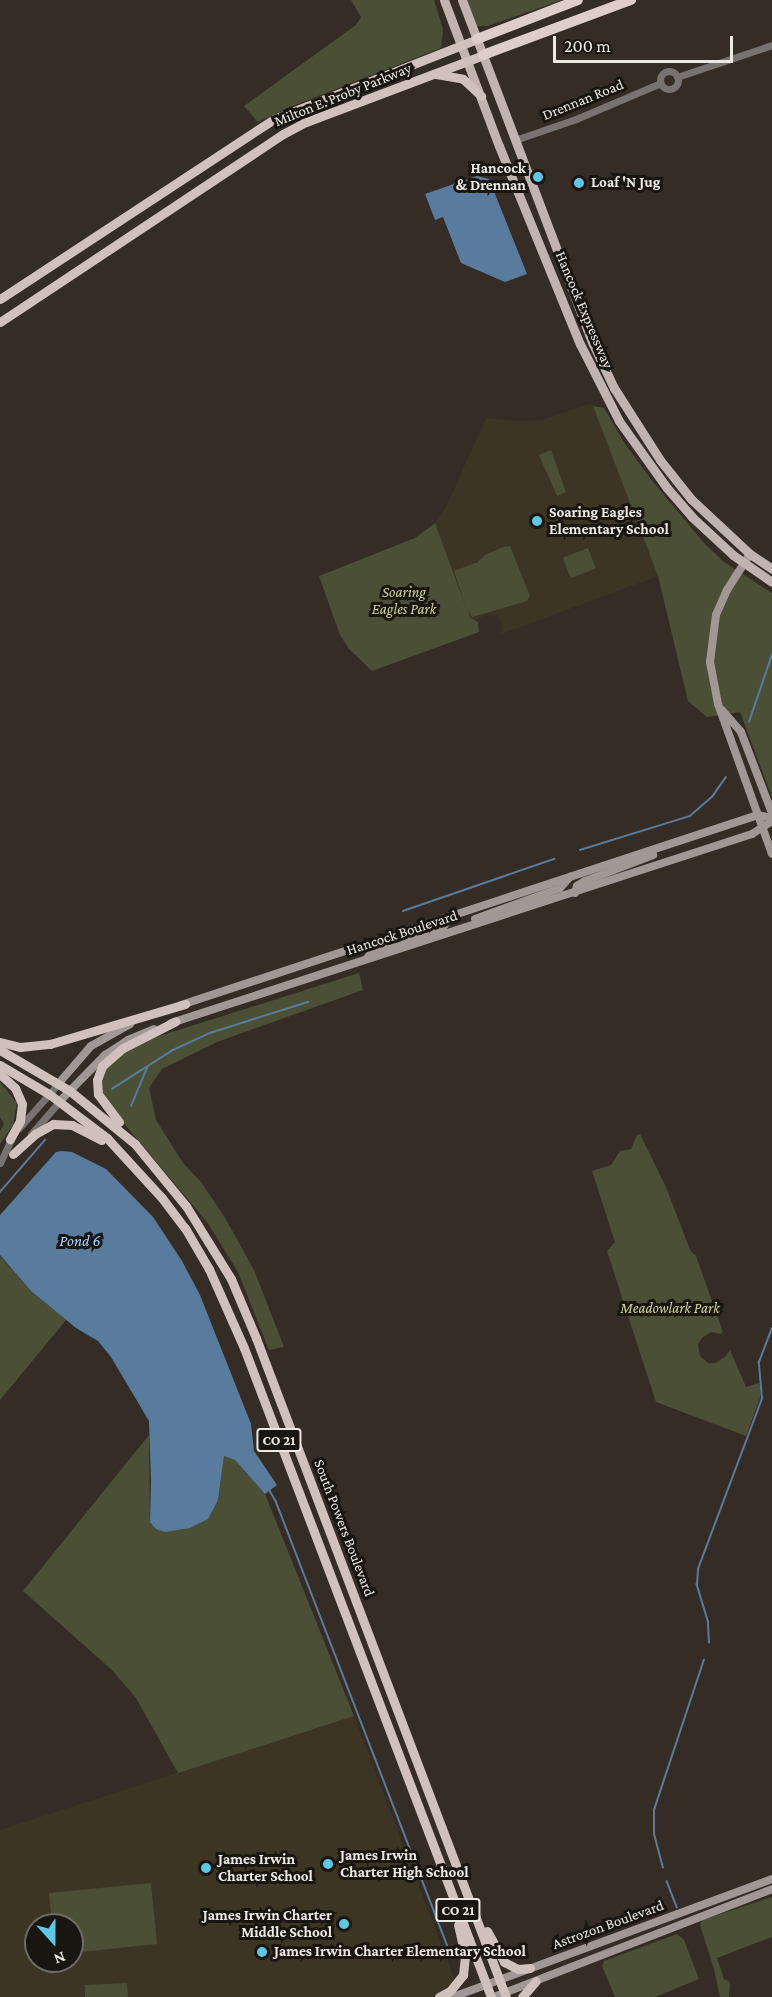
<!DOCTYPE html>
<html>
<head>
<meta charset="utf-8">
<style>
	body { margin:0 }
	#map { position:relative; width:772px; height:1997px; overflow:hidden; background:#352d25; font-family:"Crimson Pro",serif }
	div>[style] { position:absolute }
	.education>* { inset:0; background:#3d3524 }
	.green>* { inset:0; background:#4b4f36; transform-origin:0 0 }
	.water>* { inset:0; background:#597b9d }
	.stream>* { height:1.5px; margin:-0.75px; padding:0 0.75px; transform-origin:0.75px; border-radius:0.75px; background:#597b9d }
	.tertiary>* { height:7px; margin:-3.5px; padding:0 3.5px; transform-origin:3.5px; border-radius:3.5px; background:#787270 }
	.tertiary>.ring { margin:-3.5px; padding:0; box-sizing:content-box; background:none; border:7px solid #787270; border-radius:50% }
	.secondary>* { height:8px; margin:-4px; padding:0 4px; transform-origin:4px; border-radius:4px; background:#a19794 }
	.primary>* { height:9px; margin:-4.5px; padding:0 4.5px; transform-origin:4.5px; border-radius:4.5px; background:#c1b4b0 }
	.trunk>* { height:9px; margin:-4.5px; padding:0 4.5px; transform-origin:4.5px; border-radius:4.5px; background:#d0c1bd }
	.motorway>* { height:10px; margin:-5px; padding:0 5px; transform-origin:5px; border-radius:5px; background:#dececa }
	.dots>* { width:16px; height:16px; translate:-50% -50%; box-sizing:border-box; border:3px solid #191612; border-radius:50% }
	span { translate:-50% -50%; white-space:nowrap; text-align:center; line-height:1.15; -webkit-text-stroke:6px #191612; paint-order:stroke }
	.shield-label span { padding:2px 4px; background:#191612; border:2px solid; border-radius:4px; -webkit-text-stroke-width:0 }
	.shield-label { font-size:14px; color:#ede8e2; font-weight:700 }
	.street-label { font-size:15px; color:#ede8e2 }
	.poi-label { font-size:15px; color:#ede8e2; font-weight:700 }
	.right { translate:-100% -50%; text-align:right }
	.left { translate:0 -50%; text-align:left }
	.park-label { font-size:15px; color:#cdd68d; font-style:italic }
	.water-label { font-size:16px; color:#a8d2fe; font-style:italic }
	.north { position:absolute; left:24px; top:1913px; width:60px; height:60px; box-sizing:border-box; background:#191612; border:2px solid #6e6a65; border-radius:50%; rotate:159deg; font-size:16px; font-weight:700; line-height:24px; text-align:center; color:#ede8e2 }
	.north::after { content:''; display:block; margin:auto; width:21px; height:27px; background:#5bc8e6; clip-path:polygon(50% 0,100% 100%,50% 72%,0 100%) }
	.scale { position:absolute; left:553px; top:36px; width:180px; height:27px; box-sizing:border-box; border:3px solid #ede8e2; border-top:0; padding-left:8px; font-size:18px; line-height:21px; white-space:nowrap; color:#ede8e2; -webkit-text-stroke:4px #191612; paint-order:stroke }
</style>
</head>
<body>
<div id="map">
	<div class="education">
		<i style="clip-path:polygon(592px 403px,658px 576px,501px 634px,503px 626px,497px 615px,486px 614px,475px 621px,470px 618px,435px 523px,447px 505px,486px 418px,516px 421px,542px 420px)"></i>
		<i style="clip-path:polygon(evenodd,354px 1716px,455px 1981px,444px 1991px,432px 1997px,0 1997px,0 1830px,354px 1716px,36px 1925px,72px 1925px,72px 1961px,36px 1961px,36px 1925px)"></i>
	</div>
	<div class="green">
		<i style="clip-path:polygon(351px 0,434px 0,443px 29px,441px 48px,285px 109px,258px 122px,244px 106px,356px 25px,361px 17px)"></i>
		<i style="clip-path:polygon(467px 0,562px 0,488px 26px,476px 26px)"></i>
		<i style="clip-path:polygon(593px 406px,604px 408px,625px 444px,653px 482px,704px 543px,724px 562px,772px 593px,772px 797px,740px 712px,707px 717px,688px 701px,658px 576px)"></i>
		<i style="clip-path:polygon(551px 450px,566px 492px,557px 496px,539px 455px)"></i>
		<i style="clip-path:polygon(435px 523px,467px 610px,454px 571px,478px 562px,485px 555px,503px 547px,510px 546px,530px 596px,527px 601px,472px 617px,468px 610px,470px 618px,478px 622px,479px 632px,372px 671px,349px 649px,340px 635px,319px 576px,415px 538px)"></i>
		<i style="left:588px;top:548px;width:22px;height:27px;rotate:69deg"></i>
		<i style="clip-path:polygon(359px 973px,363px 990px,217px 1042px,162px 1069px,149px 1088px,156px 1120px,183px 1163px,201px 1182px,224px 1216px,254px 1270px,284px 1347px,269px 1350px,238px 1272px,207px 1222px,110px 1107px,103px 1097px,100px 1080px,106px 1068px,134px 1044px)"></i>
		<i style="clip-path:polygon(0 1082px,17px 1103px,13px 1125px,0 1144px,0 1131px,4px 1124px,0 1117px)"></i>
		<i style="clip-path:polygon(640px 1134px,666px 1187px,690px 1250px,696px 1256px,723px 1332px,721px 1334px,711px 1332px,702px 1338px,698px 1344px,700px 1356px,708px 1363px,716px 1363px,726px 1356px,730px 1350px,746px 1387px,759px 1383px,760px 1387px,760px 1398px,746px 1436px,656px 1402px,607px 1251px,615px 1242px,592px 1171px,611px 1165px,620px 1151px,631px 1149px,637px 1135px)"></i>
		<i style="clip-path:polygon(0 1256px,31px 1291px,66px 1320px,0 1400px)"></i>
		<i style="clip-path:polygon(149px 1435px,150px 1522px,218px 1500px,224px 1456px,235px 1460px,265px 1494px,354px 1716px,178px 1773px,136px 1698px,113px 1671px,23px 1591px)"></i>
		<i style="clip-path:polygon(151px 1883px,157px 1944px,72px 1953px,72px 1925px,52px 1925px,49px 1893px)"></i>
		<i style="clip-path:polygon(772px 1897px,772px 1937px,717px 1958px,724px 1979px,730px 1982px,729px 1997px,720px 1997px,714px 1969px,700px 1925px,702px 1920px)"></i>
		<i style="clip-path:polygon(677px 1934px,684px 1940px,699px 1979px,655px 1997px,615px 1997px,602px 1966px,604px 1961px)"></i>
		<i style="clip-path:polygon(127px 1983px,128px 1997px,85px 1997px,85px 1985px)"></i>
	</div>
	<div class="water">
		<i style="clip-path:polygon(477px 176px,489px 179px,527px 274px,505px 282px,461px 263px,443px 217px,435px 220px,425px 194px)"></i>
		<i style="clip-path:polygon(62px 1151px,72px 1152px,106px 1169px,153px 1217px,182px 1261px,200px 1295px,251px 1424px,254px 1451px,277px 1485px,265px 1494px,235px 1460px,224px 1456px,218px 1500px,208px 1519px,190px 1528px,165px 1532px,156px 1529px,150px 1522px,151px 1482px,149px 1421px,111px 1357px,98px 1341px,76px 1328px,31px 1291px,0 1255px,0 1215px,56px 1152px)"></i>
	</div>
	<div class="stream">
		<i style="left:749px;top:722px;width:71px;rotate:-71.1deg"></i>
		<i style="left:580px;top:850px;width:115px;rotate:-17.2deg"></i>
		<i style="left:690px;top:816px;width:29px;rotate:-41deg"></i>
		<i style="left:712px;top:797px;width:24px;rotate:-55deg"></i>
		<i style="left:403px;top:911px;width:160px;rotate:-19deg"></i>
		<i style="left:112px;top:1089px;width:72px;rotate:-32.6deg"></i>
		<i style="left:173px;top:1050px;width:41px;rotate:-24.7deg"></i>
		<i style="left:210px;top:1033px;width:103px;rotate:-17.6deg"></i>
		<i style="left:131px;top:1106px;width:41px;rotate:-67.2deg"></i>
		<i style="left:0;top:1192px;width:69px;rotate:-49.1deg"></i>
		<i style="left:269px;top:1489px;width:14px;rotate:60deg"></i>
		<i style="left:276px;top:1501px;width:483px;rotate:68.9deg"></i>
		<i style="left:709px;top:1643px;width:21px;rotate:-93deg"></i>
		<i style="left:708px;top:1622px;width:39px;rotate:-107deg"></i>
		<i style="left:697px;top:1585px;width:16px;rotate:-86deg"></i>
		<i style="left:698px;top:1569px;width:182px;rotate:-69.4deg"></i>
		<i style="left:762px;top:1399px;width:37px;rotate:-95deg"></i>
		<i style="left:759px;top:1362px;width:36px;rotate:-69deg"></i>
		<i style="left:663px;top:1868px;width:34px;rotate:-105deg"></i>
		<i style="left:654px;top:1835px;width:25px;rotate:-90deg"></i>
		<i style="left:654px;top:1810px;width:158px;rotate:-71.6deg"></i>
		<i style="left:667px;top:1881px;width:28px;rotate:69deg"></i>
	</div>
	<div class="tertiary">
		<i class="ring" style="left:660px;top:71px;width:11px;height:11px"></i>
		<i style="left:677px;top:77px;width:100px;rotate:-18.6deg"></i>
		<i style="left:515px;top:140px;width:65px;rotate:-19deg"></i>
		<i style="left:576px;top:119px;width:92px;rotate:-23deg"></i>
		<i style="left:19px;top:1128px;width:60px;rotate:-48.4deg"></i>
		<i style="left:31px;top:1134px;width:43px;rotate:-48.8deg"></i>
		<i style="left:0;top:1163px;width:29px;rotate:-65deg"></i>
	</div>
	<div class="secondary">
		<i style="left:750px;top:554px;width:43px;rotate:122.6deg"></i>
		<i style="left:727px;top:590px;width:27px;rotate:114deg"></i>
		<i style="left:716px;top:615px;width:47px;rotate:97.3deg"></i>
		<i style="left:710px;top:662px;width:43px;rotate:79.2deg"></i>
		<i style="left:718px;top:704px;width:159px;rotate:70.2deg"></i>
		<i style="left:722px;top:710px;width:29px;rotate:49deg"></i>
		<i style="left:741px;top:732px;width:87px;rotate:69.1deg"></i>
		<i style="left:575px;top:893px;width:7px;rotate:-74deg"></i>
		<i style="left:577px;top:886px;width:9px;rotate:-32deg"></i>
		<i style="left:585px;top:881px;width:73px;rotate:-20.9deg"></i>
		<i style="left:475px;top:919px;width:90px;rotate:-20deg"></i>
		<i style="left:560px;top:888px;width:15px;rotate:-48deg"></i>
		<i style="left:367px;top:958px;width:11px;rotate:-49deg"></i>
		<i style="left:374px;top:950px;width:73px;rotate:-18.4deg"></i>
		<i style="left:443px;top:927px;width:13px;rotate:-51deg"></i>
		<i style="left:181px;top:1005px;width:607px;rotate:-18.23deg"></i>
		<i style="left:758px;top:815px;width:14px;rotate:12deg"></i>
		<i style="left:171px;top:1023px;width:611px;rotate:-18.02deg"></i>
		<i style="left:752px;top:834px;width:24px;rotate:-33deg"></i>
		<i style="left:59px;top:1083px;width:49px;rotate:-49.1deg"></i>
		<i style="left:91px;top:1046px;width:45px;rotate:-29.4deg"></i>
		<i style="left:59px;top:1102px;width:66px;rotate:-45.6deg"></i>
		<i style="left:105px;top:1055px;width:27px;rotate:-33deg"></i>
		<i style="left:128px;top:1040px;width:28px;rotate:-23deg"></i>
		<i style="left:453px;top:1997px;width:340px;rotate:-20.3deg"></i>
		<i style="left:494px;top:1997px;width:298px;rotate:-21.2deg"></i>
	</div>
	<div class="primary">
		<i style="left:444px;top:0;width:156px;rotate:69.4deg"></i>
		<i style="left:499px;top:146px;width:214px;rotate:67.8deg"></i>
		<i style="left:580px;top:344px;width:86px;rotate:63.1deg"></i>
		<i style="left:619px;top:421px;width:82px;rotate:54.4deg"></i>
		<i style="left:667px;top:488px;width:38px;rotate:49deg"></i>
		<i style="left:692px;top:517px;width:56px;rotate:42.8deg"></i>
		<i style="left:733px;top:555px;width:47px;rotate:34.7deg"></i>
		<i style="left:462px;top:0;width:368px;rotate:69.2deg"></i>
		<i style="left:593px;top:344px;width:49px;rotate:64.5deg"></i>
		<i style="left:614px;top:388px;width:85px;rotate:57.4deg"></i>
		<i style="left:660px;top:460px;width:50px;rotate:51.5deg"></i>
		<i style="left:691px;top:499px;width:81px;rotate:43deg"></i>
		<i style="left:750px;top:554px;width:27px;rotate:34deg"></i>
	</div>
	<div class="trunk">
		<i style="left:436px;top:74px;width:27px;rotate:10deg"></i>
		<i style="left:463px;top:79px;width:25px;rotate:43deg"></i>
		<i style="left:0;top:299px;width:328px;rotate:-33.3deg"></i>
		<i style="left:274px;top:119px;width:218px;rotate:-21.5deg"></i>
		<i style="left:0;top:322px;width:340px;rotate:-33.6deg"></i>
		<i style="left:283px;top:134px;width:26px;rotate:-28deg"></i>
		<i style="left:306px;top:122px;width:189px;rotate:-20.7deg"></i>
		<i style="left:0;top:1042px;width:21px;rotate:14deg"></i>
		<i style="left:20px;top:1047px;width:30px;rotate:-6deg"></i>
		<i style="left:50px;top:1044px;width:141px;rotate:-16.5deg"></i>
		<i style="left:0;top:1050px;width:81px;rotate:30.4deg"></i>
		<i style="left:70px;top:1091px;width:84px;rotate:39.2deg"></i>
		<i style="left:135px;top:1144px;width:80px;rotate:50.6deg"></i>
		<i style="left:186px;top:1206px;width:86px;rotate:58.3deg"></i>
		<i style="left:231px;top:1279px;width:64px;rotate:67deg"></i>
		<i style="left:256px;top:1338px;width:705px;rotate:69.23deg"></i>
		<i style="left:0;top:1065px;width:57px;rotate:30.6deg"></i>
		<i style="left:49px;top:1094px;width:73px;rotate:37.2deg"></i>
		<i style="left:107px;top:1138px;width:81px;rotate:47.5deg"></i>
		<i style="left:162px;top:1198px;width:38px;rotate:53deg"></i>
		<i style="left:185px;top:1228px;width:48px;rotate:59.7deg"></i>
		<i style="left:209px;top:1269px;width:86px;rotate:66.1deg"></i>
		<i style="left:244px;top:1348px;width:694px;rotate:69.16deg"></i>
		<i style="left:0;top:1074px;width:21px;rotate:43deg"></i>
		<i style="left:15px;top:1088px;width:17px;rotate:66deg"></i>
		<i style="left:22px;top:1104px;width:17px;rotate:97deg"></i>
		<i style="left:20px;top:1121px;width:21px;rotate:119deg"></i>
		<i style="left:119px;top:1122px;width:35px;rotate:-127deg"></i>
		<i style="left:98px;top:1094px;width:14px;rotate:-94deg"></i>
		<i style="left:97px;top:1080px;width:15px;rotate:-70deg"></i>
		<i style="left:102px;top:1066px;width:28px;rotate:-41deg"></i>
		<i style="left:123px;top:1048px;width:59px;rotate:-27deg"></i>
		<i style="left:13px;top:1154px;width:30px;rotate:-42deg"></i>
		<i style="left:35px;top:1134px;width:21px;rotate:-29deg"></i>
		<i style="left:53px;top:1124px;width:19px;rotate:3deg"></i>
		<i style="left:72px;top:1125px;width:33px;rotate:27deg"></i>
		<i style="left:487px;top:1931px;width:35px;rotate:61deg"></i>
		<i style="left:504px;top:1962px;width:16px;rotate:27deg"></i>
		<i style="left:518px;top:1969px;width:12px;rotate:-5deg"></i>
		<i style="left:439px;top:1997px;width:13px;rotate:-29deg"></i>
		<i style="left:450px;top:1991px;width:21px;rotate:-51deg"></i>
		<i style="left:463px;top:1975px;width:20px;rotate:-84deg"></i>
		<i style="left:465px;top:1955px;width:31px;rotate:-103deg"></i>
		<i style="left:522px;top:1997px;width:21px;rotate:-49deg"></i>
	</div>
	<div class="motorway">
		<i style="left:477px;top:39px;width:108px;rotate:-21.1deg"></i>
		<i style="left:483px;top:55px;width:158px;rotate:-20.4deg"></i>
	</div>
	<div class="dots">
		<i style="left:538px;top:177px;background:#5bc8e6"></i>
		<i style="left:579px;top:183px;background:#5bc8e6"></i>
		<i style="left:537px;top:521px;background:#5bc8e6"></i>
		<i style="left:328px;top:1864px;background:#5bc8e6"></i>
		<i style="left:206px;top:1868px;background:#5bc8e6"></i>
		<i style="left:344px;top:1924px;background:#5bc8e6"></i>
		<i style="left:262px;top:1952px;background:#5bc8e6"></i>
	</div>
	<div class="shield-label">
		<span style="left:279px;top:1440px">CO 21</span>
		<span style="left:458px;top:1910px">CO 21</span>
	</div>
	<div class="street-label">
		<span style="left:343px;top:95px;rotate:-22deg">Milton E. Proby Parkway</span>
		<span style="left:583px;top:100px;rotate:-22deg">Drennan Road</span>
		<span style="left:584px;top:310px;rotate:67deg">Hancock Expressway</span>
		<span style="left:402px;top:933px;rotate:-18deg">Hancock Boulevard</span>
		<span style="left:344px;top:1528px;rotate:69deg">South Powers Boulevard</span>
		<span style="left:608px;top:1925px;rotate:-20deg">Astrozon Boulevard</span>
	</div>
	<div class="poi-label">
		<span class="right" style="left:526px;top:177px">Hancock<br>&amp; Drennan</span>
		<span class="left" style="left:591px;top:183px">Loaf 'N Jug</span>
		<span class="left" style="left:549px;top:521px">Soaring Eagles<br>Elementary School</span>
		<span class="left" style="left:340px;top:1864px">James Irwin<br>Charter High School</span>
		<span class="left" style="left:218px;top:1868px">James Irwin<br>Charter School</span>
		<span class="right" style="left:332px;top:1924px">James Irwin Charter<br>Middle School</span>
		<span class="left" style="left:274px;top:1952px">James Irwin Charter Elementary School</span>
	</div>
	<div class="park-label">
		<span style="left:404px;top:601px">Soaring<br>Eagles Park</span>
		<span style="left:670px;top:1309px">Meadowlark Park</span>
	</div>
	<div class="water-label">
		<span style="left:80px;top:1241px">Pond 6</span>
	</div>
	<div class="north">N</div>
	<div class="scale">200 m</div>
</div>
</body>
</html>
